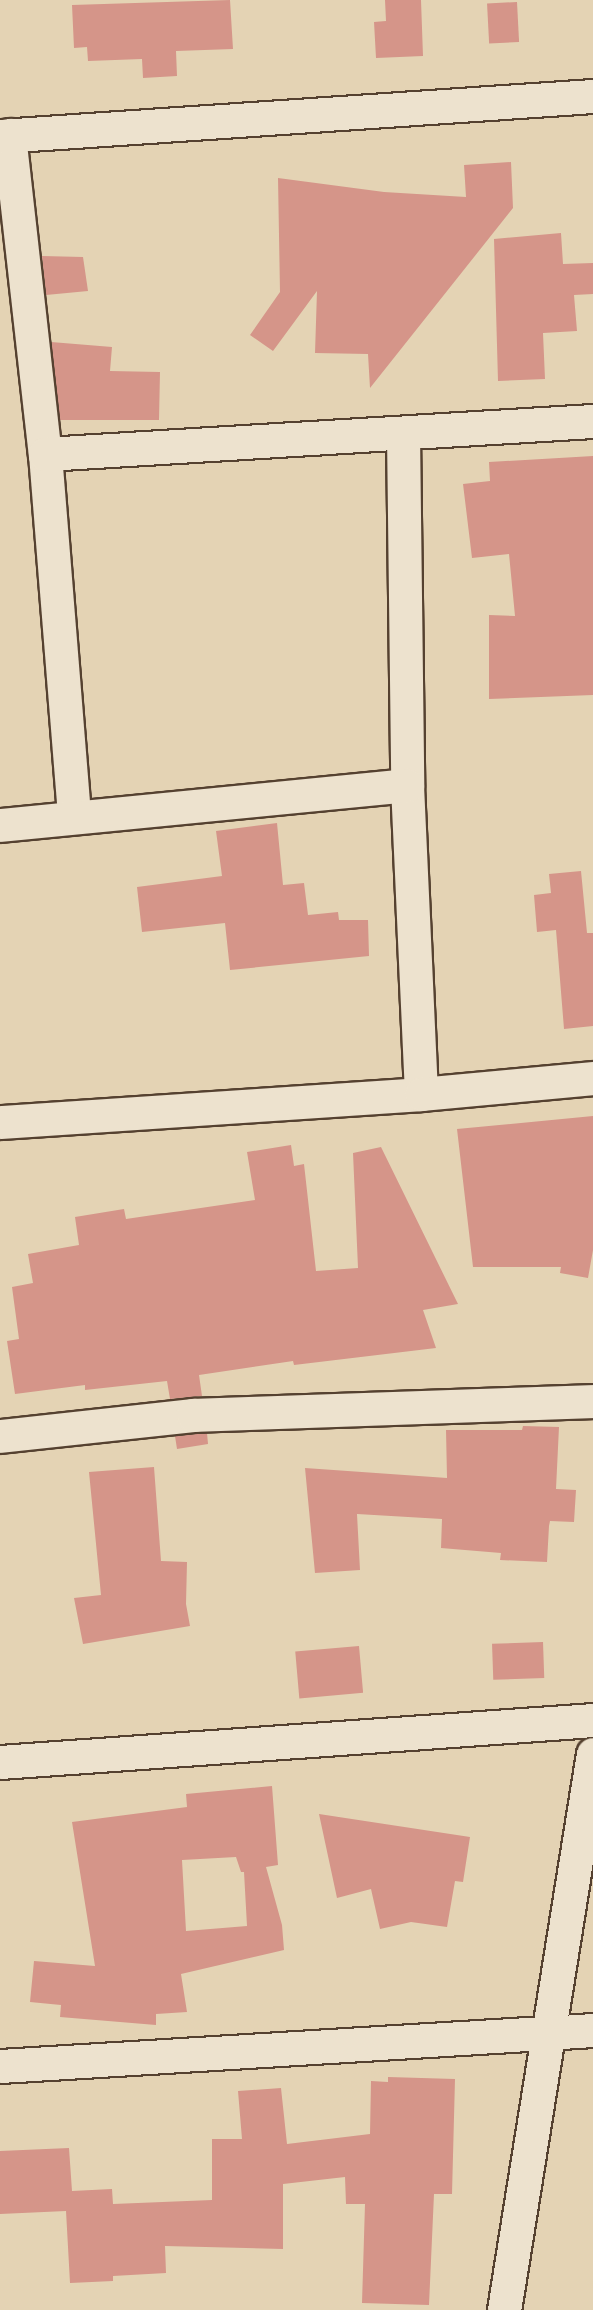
<!DOCTYPE html>
<html>
<head>
<meta charset="utf-8">
<style>
	body { margin:0 }
	#map { position:relative; width:593px; height:2310px; overflow:hidden; background:#e4d3b4; font-family:"IM FELL Great Primer",serif }
	div>[style] { position:absolute }
	.building>* { inset:0; background:#d59589; transform-origin:0 0 }
	.roads { filter:drop-shadow(2px 0 #554130) drop-shadow(-2px 0 #554130) drop-shadow(0 2px #554130) drop-shadow(0 -2px #554130) }
	.minor>* { height:33px; margin:-16.5px; padding:0 16.5px; transform-origin:16.5px; border-radius:16.5px; background:#ede2ce }
	span { translate:-50% -50%; white-space:nowrap; text-align:center; line-height:1.15; -webkit-text-stroke:6px #ede2ce; paint-order:stroke }
</style>
</head>
<body>
<div id="map">
	<div class="building">
		<i style="clip-path:polygon(230px 0,233px 49px,176px 51px,177px 76px,143px 78px,142px 59px,88px 61px,87px 47px,74px 48px,72px 5px)"></i>
		<i style="clip-path:polygon(385px 0,421px 0,423px 56px,376px 58px,374px 22px,386px 21px)"></i>
		<i style="left:517px;top:2px;width:40px;height:30px;rotate:87deg"></i>
		<i style="clip-path:polygon(511px 162px,513px 208px,370px 388px,368px 354px,315px 353px,317px 291px,273px 351px,250px 335px,280px 292px,278px 178px,384px 192px,466px 197px,464px 165px)"></i>
		<i style="clip-path:polygon(561px 233px,563px 264px,593px 263px,593px 294px,574px 295px,577px 331px,543px 333px,545px 379px,498px 381px,494px 239px)"></i>
		<i style="clip-path:polygon(42px 256px,83px 257px,88px 291px,46px 295px)"></i>
		<i style="clip-path:polygon(51px 342px,112px 347px,110px 371px,160px 372px,159px 420px,60px 420px)"></i>
		<i style="clip-path:polygon(593px 456px,593px 695px,489px 699px,489px 615px,515px 616px,509px 554px,472px 558px,463px 484px,490px 481px,489px 462px)"></i>
		<i style="clip-path:polygon(277px 823px,283px 885px,304px 883px,308px 915px,338px 912px,339px 920px,368px 920px,369px 956px,230px 970px,225px 923px,142px 932px,137px 887px,222px 876px,216px 831px)"></i>
		<i style="clip-path:polygon(581px 871px,587px 933px,593px 933px,593px 1026px,564px 1029px,556px 930px,537px 932px,534px 895px,551px 893px,549px 874px)"></i>
		<i style="clip-path:polygon(593px 1116px,593px 1250px,588px 1278px,560px 1273px,561px 1267px,473px 1267px,457px 1129px)"></i>
		<i style="clip-path:polygon(291px 1145px,294px 1166px,304px 1164px,316px 1271px,358px 1268px,353px 1153px,381px 1147px,458px 1304px,423px 1310px,436px 1348px,294px 1365px,293px 1361px,199px 1375px,202px 1396px,170px 1399px,167px 1381px,85px 1390px,85px 1385px,15px 1394px,7px 1341px,19px 1339px,12px 1287px,33px 1283px,28px 1254px,79px 1245px,75px 1217px,124px 1209px,126px 1219px,255px 1200px,247px 1152px)"></i>
		<i style="clip-path:polygon(523px 1426px,559px 1427px,556px 1489px,576px 1490px,574px 1522px,550px 1521px,549px 1526px,547px 1562px,500px 1560px,501px 1553px,441px 1548px,442px 1519px,357px 1514px,360px 1570px,315px 1573px,305px 1468px,447px 1478px,446px 1430px,522px 1430px)"></i>
		<i style="clip-path:polygon(207px 1433px,208px 1444px,177px 1449px,175px 1436px)"></i>
		<i style="clip-path:polygon(154px 1467px,161px 1561px,187px 1562px,186px 1604px,190px 1626px,83px 1644px,74px 1598px,101px 1595px,89px 1472px)"></i>
		<i style="left:543px;top:1642px;width:36px;height:51px;rotate:88deg"></i>
		<i style="left:359px;top:1646px;width:47px;height:64px;rotate:85deg"></i>
		<i style="clip-path:polygon(evenodd,272px 1786px,278px 1865px,266px 1867px,282px 1925px,284px 1950px,181px 1974px,187px 2012px,156px 2014px,156px 2025px,60px 2017px,61px 2005px,30px 2002px,34px 1961px,95px 1966px,72px 1822px,187px 1807px,186px 1794px,272px 1786px,236px 1857px,241px 1872px,244px 1872px,247px 1926px,186px 1931px,182px 1860px,236px 1857px)"></i>
		<i style="clip-path:polygon(319px 1814px,470px 1837px,463px 1882px,455px 1881px,447px 1927px,411px 1922px,380px 1929px,371px 1889px,337px 1898px)"></i>
		<i style="clip-path:polygon(388px 2077px,455px 2079px,452px 2194px,434px 2194px,429px 2305px,362px 2303px,365px 2204px,346px 2204px,345px 2177px,283px 2184px,283px 2249px,165px 2246px,166px 2273px,113px 2276px,113px 2281px,70px 2283px,66px 2211px,0 2214px,0 2151px,69px 2148px,72px 2191px,112px 2189px,113px 2204px,212px 2200px,212px 2139px,242px 2139px,238px 2091px,281px 2088px,287px 2144px,370px 2134px,371px 2081px,388px 2082px)"></i>
	</div>
	<div class="roads">
		<div class="minor">
			<i style="left:9px;top:135px;width:321px;rotate:83.6deg"></i>
			<i style="left:45px;top:454px;width:363px;rotate:85.4deg"></i>
			<i style="left:0;top:136px;width:594px;rotate:-3.86deg"></i>
			<i style="left:403px;top:433px;width:352px;rotate:89.3deg"></i>
			<i style="left:407px;top:785px;width:309px;rotate:87.4deg"></i>
			<i style="left:45px;top:454px;width:549px;rotate:-3.45deg"></i>
			<i style="left:0;top:825px;width:409px;rotate:-5.6deg"></i>
			<i style="left:0;top:1122px;width:422px;rotate:-3.8deg"></i>
			<i style="left:421px;top:1094px;width:173px;rotate:-5.3deg"></i>
			<i style="left:0;top:1436px;width:194px;rotate:-6.2deg"></i>
			<i style="left:193px;top:1415px;width:400px;rotate:-2deg"></i>
			<i style="left:0;top:1762px;width:594px;rotate:-4.05deg"></i>
			<i style="left:0;top:2066px;width:594px;rotate:-3.47deg"></i>
			<i style="left:504px;top:2310px;width:563px;rotate:-80.91deg"></i>
		</div>
	</div>
</div>
</body>
</html>
